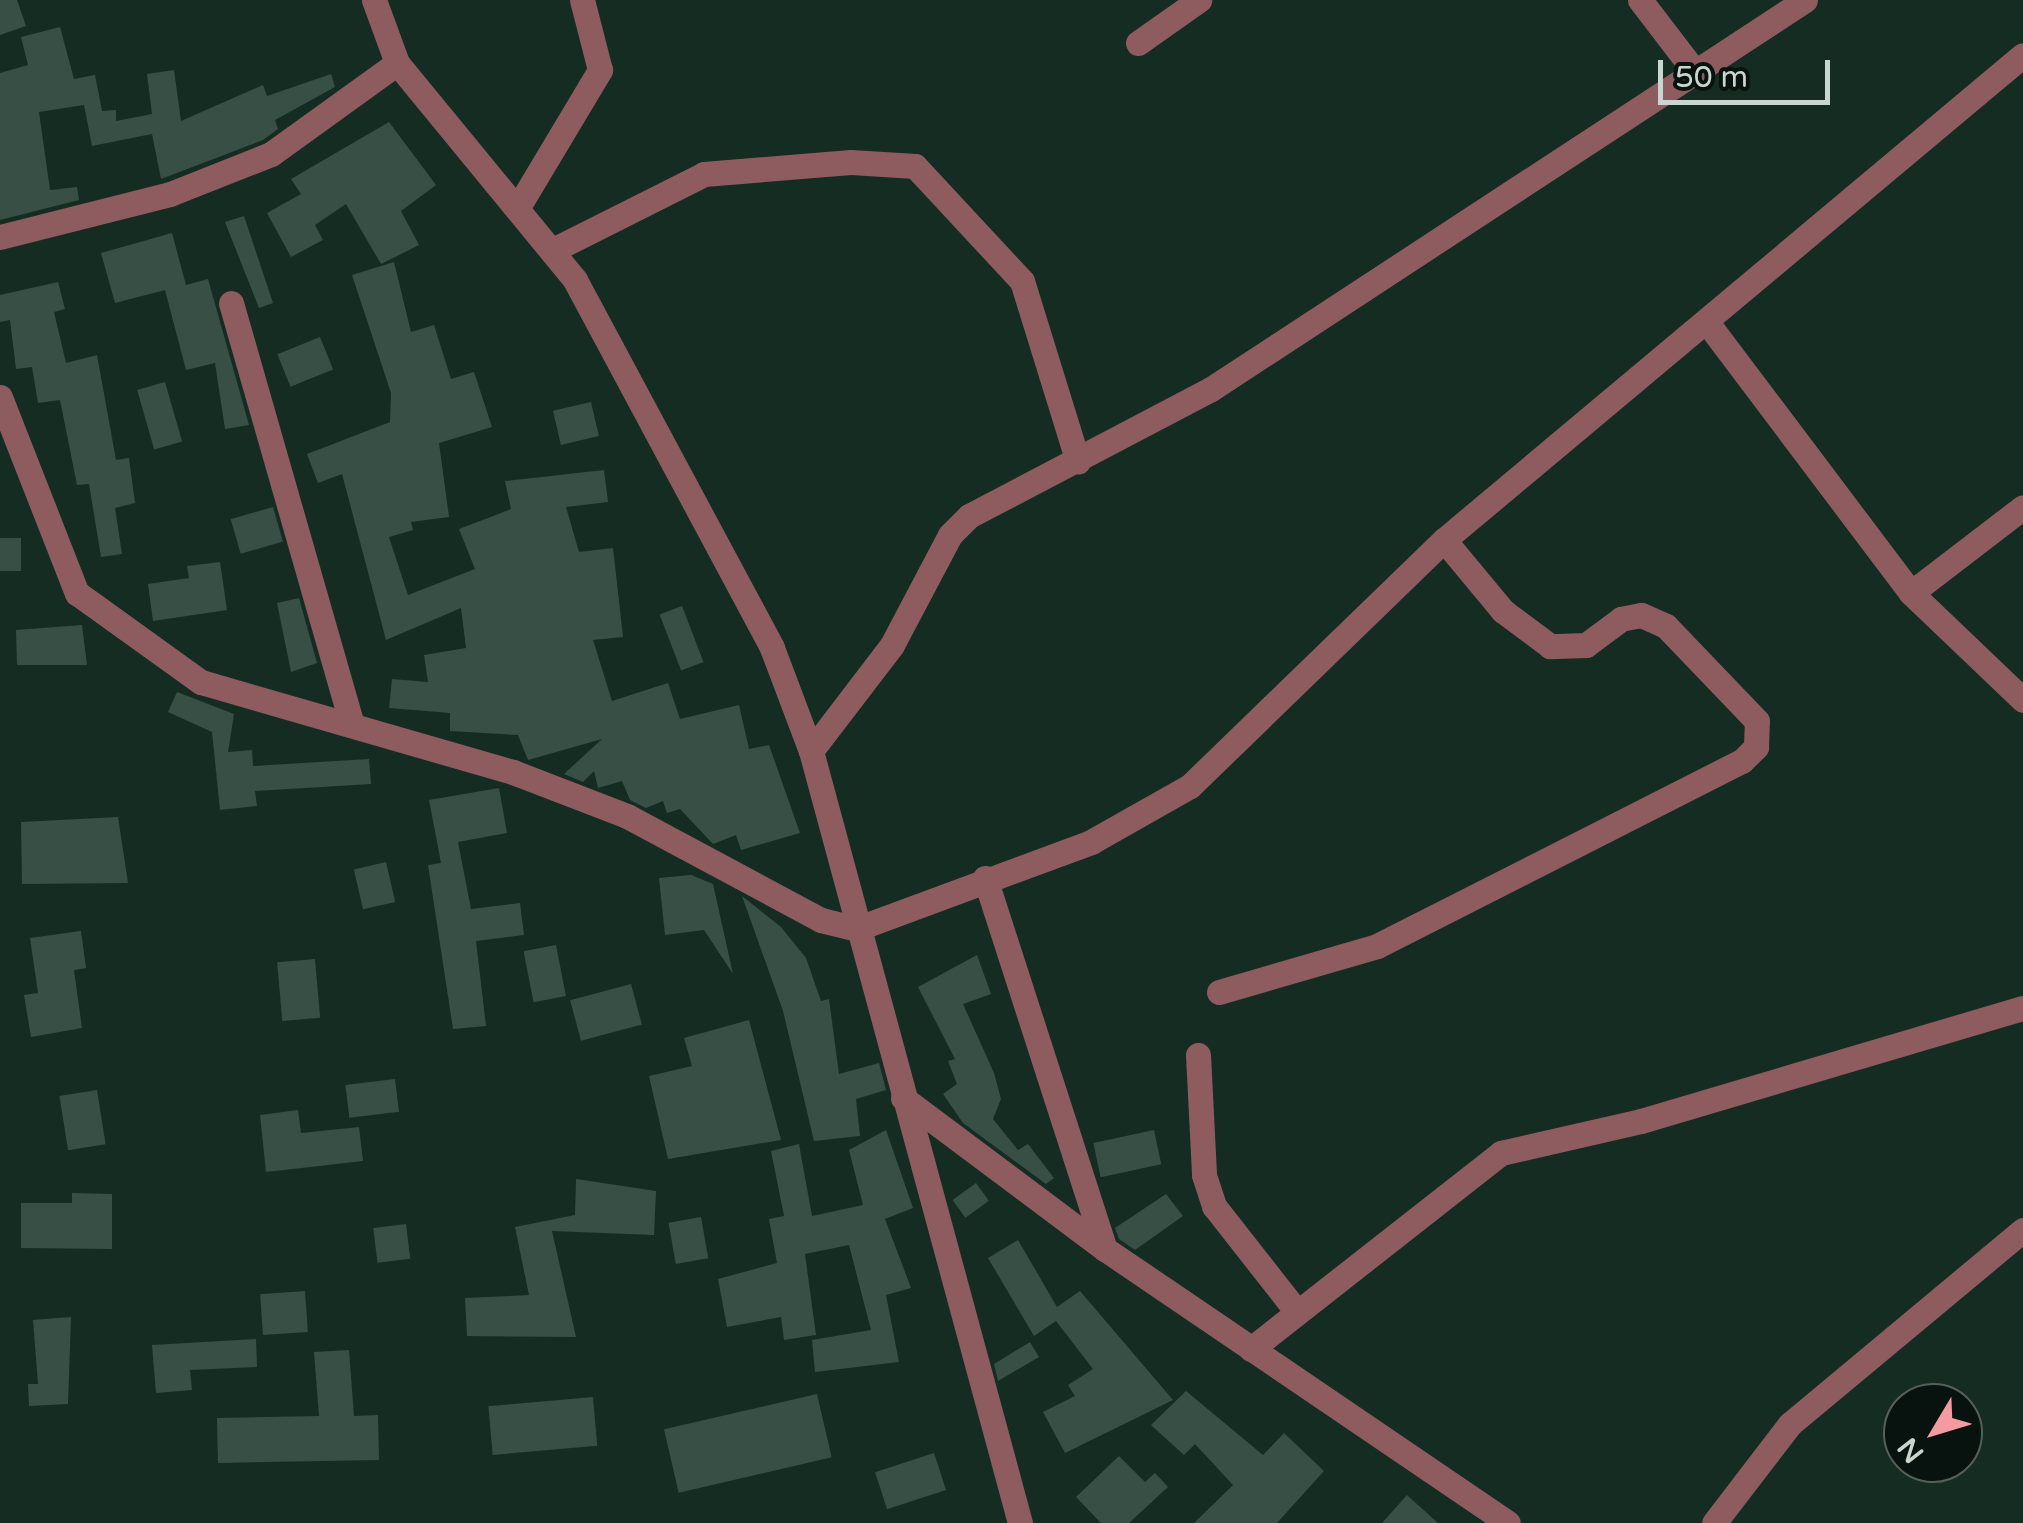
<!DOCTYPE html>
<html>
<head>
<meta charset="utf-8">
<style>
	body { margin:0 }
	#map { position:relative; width:2023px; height:1523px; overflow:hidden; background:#152c23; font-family:"Varela Round",sans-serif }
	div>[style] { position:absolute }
	.building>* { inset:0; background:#374f45; transform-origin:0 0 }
	.minor>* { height:25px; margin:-12.5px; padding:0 12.5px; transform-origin:12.5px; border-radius:12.5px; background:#8e5b5f }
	span { translate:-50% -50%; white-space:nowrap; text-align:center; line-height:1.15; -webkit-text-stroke:8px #08120e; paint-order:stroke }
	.north { position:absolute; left:1883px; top:1383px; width:100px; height:100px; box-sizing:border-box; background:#08120e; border:2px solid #55605b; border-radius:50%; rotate:232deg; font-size:28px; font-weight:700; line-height:40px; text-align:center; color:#c8d6cf }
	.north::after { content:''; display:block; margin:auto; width:35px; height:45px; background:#f49aa1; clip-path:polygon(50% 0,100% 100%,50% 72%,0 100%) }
	.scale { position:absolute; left:1658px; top:60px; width:172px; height:45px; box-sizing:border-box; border:5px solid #c8d6cf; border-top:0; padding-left:12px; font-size:30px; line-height:35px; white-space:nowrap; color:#c8d6cf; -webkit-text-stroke:8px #08120e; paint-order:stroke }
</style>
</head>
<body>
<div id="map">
	<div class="building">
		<i style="clip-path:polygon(0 0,17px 0,26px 26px,0 35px)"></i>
		<i style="clip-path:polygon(60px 27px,74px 79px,95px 75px,102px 111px,116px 110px,116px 121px,152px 114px,147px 74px,174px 70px,181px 121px,263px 85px,267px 96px,331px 74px,335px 87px,275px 120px,278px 129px,263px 140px,161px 179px,152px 134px,92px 146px,84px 105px,39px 112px,50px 190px,77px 187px,79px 200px,0 220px,0 73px,28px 65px,21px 37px)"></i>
		<i style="clip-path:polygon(389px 122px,436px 185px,401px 211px,419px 245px,381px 264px,346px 204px,315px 225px,323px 240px,291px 257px,267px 213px,301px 194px,291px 179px)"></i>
		<i style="clip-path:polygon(244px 216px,273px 303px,259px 308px,225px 222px)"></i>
		<i style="clip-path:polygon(172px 233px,186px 285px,208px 279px,249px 425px,225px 429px,215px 363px,186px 370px,165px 290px,115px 303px,101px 253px)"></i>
		<i style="clip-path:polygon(394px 262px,411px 332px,434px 325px,451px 379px,474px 372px,492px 427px,439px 443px,449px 517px,411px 522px,413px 530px,389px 537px,408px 595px,475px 569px,459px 529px,511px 509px,505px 481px,604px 470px,608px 502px,566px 507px,579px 552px,613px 548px,623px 637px,593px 640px,612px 701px,668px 683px,680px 719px,739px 705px,749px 749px,769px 745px,800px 833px,741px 850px,736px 835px,713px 844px,680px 809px,667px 813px,663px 801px,646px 808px,630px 800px,622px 781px,598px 788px,594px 771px,583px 782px,564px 774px,602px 739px,528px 760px,518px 735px,450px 731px,450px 713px,389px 708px,392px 679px,428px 682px,424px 655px,466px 648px,461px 608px,386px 640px,342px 474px,318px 483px,307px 454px,390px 422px,391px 393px,352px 275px)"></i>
		<i style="clip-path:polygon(58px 282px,65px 309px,54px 312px,66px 363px,97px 355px,116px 460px,129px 458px,135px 503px,115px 508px,122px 554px,101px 557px,89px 484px,77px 485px,60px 400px,38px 403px,32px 367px,16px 369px,10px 320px,0 322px,0 295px)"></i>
		<i style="left:320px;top:337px;width:35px;height:46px;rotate:68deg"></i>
		<i style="left:165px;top:382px;width:62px;height:29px;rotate:74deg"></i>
		<i style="left:591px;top:402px;width:35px;height:39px;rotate:77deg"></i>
		<i style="left:273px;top:507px;width:36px;height:44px;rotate:74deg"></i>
		<i style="left:0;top:538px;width:21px;height:33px"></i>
		<i style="clip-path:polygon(220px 562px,227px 610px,153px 621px,148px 584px,189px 578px,187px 566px)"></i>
		<i style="clip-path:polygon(299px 598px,317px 663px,291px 672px,277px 603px)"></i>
		<i style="left:682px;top:606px;width:60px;height:24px;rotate:69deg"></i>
		<i style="clip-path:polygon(82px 625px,87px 665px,17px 665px,16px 630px)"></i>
		<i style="clip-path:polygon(177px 692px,234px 714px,228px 752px,252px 750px,253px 766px,369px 759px,371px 784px,255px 791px,257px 806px,220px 810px,212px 732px,168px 712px)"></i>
		<i style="clip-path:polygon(499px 788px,507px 833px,458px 842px,471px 909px,520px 903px,524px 935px,476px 941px,486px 1026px,453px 1029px,428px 865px,441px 863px,429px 800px)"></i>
		<i style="clip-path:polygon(118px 817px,128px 883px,22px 884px,21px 822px)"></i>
		<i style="left:386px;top:862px;width:41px;height:33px;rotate:77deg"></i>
		<i style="clip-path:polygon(691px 875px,713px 884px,733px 974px,704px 930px,665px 935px,659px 878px)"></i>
		<i style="clip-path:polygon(742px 896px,781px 927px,806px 958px,821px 1001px,829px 999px,839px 1074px,879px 1063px,886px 1090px,856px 1099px,860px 1136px,814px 1141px,783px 1011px)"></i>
		<i style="clip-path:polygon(81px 931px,86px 968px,74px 970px,82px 1028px,31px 1037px,24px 995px,38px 993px,30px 938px)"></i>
		<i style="left:556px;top:945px;width:52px;height:33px;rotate:79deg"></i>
		<i style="clip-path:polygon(977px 955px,991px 994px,963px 1004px,994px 1073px,1001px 1099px,993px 1119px,1018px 1150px,1028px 1144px,1054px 1178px,1046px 1184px,963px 1123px,943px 1094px,957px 1084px,948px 1061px,955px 1059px,918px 987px)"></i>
		<i style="left:315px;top:959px;width:59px;height:38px;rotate:85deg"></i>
		<i style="left:631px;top:984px;width:42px;height:63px;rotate:75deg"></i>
		<i style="clip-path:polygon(749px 1020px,781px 1140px,668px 1159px,649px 1076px,692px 1066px,684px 1038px)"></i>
		<i style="left:395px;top:1079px;width:33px;height:50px;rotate:83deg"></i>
		<i style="left:97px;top:1090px;width:55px;height:38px;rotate:81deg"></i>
		<i style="clip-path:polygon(298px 1110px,301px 1133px,359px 1127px,363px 1161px,266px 1172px,260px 1115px)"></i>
		<i style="clip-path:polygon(886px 1130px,913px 1208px,885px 1219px,911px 1288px,886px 1295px,899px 1362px,815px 1372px,812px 1340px,871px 1330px,849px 1245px,805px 1254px,816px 1335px,784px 1340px,781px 1317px,727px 1327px,718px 1279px,777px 1263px,769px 1219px,784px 1216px,771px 1151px,799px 1144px,812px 1216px,863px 1205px,849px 1150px)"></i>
		<i style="left:1154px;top:1130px;width:35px;height:62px;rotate:78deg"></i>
		<i style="clip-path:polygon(576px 1179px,656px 1191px,654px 1235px,552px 1231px,576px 1337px,467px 1336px,465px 1298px,529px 1295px,515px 1227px,575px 1215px)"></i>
		<i style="left:976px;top:1183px;width:22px;height:29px;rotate:54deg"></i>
		<i style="clip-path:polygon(72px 1193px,112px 1194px,112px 1249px,21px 1248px,21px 1203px,72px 1203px)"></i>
		<i style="clip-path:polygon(1166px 1194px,1183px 1216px,1135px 1250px,1119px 1239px,1115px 1228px)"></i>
		<i style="left:701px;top:1217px;width:42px;height:33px;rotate:80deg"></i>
		<i style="left:406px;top:1224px;width:35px;height:33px;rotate:83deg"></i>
		<i style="clip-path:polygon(1018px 1240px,1057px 1307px,1080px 1291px,1173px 1400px,1065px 1453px,1043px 1412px,1075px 1396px,1068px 1385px,1093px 1369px,1056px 1321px,1034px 1336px,988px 1258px)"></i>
		<i style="left:305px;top:1291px;width:41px;height:45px;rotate:86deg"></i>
		<i style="clip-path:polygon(71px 1317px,68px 1404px,29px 1406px,28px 1384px,38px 1384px,33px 1320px)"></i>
		<i style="clip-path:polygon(256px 1339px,257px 1367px,190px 1370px,192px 1390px,156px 1393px,152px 1345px)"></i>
		<i style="clip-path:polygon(1030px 1342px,1039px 1357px,998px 1381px,994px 1364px)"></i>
		<i style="clip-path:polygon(349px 1350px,354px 1416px,378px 1415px,379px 1460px,218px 1463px,217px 1418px,319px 1416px,314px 1352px)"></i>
		<i style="clip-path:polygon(1186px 1391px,1263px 1455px,1284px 1433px,1324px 1471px,1277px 1523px,1194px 1523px,1233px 1485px,1195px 1444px,1184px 1455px,1151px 1425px)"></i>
		<i style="left:817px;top:1394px;width:65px;height:157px;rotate:77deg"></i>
		<i style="left:593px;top:1397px;width:49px;height:105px;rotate:85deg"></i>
		<i style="left:934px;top:1453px;width:39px;height:62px;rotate:72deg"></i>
		<i style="clip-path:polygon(1119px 1456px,1145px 1482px,1155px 1473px,1168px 1487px,1129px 1523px,1101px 1523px,1076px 1497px)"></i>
		<i style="clip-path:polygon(1407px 1495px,1438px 1523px,1382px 1523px)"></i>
	</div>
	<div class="minor">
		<i style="left:374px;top:0;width:67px;rotate:69.9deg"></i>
		<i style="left:397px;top:63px;width:281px;rotate:50.6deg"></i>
		<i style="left:575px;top:280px;width:417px;rotate:61.8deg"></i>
		<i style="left:772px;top:648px;width:110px;rotate:69.3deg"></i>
		<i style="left:811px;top:751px;width:800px;rotate:74.85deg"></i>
		<i style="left:1640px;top:0;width:87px;rotate:52.5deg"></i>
		<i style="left:1138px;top:43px;width:75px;rotate:-35.2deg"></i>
		<i style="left:518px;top:207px;width:160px;rotate:-59.1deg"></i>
		<i style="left:600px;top:70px;width:72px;rotate:-104.4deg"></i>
		<i style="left:0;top:237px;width:175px;rotate:-14.2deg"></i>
		<i style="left:170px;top:194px;width:109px;rotate:-21.6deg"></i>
		<i style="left:271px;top:154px;width:155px;rotate:-35.8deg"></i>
		<i style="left:553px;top:250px;width:169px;rotate:-26.7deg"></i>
		<i style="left:704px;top:174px;width:147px;rotate:-4.7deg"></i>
		<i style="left:851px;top:162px;width:64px;rotate:3.6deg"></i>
		<i style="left:915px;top:166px;width:157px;rotate:47.1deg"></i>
		<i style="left:1022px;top:281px;width:189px;rotate:72.8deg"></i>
		<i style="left:231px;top:303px;width:439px;rotate:74deg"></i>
		<i style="left:1706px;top:321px;width:341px;rotate:53deg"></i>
		<i style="left:1911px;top:593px;width:155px;rotate:43.7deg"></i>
		<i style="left:0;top:397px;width:211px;rotate:68.6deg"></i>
		<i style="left:77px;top:593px;width:153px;rotate:35.7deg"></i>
		<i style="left:201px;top:682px;width:325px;rotate:16.1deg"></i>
		<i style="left:513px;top:772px;width:122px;rotate:21.1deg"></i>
		<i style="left:627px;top:816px;width:220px;rotate:28.2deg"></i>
		<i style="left:821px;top:920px;width:36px;rotate:14deg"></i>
		<i style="left:856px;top:929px;width:251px;rotate:-20.3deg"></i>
		<i style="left:1091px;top:842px;width:114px;rotate:-29.5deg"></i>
		<i style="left:1190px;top:786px;width:354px;rotate:-44.1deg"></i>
		<i style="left:1444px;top:540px;width:755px;rotate:-39.95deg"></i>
		<i style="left:1911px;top:593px;width:141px;rotate:-37.5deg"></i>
		<i style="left:811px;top:751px;width:133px;rotate:-52.6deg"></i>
		<i style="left:892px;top:645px;width:124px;rotate:-62.2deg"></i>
		<i style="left:950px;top:535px;width:27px;rotate:-45deg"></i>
		<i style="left:969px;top:516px;width:273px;rotate:-27.7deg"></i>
		<i style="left:1211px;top:389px;width:710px;rotate:-33.22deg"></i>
		<i style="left:985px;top:878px;width:390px;rotate:72.1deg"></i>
		<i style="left:1219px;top:992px;width:165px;rotate:-16.2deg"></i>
		<i style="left:1377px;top:946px;width:409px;rotate:-26.9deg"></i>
		<i style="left:1742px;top:761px;width:20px;rotate:-45deg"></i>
		<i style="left:1756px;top:747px;width:26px;rotate:-88deg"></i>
		<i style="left:1757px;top:721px;width:132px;rotate:-133.8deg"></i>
		<i style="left:1666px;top:626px;width:27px;rotate:-156deg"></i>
		<i style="left:1641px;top:615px;width:20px;rotate:169deg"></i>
		<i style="left:1621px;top:619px;width:44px;rotate:143.4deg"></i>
		<i style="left:1586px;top:645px;width:36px;rotate:178deg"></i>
		<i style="left:1550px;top:646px;width:59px;rotate:-143.3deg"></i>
		<i style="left:1503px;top:611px;width:92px;rotate:-129.7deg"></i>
		<i style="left:1198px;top:1055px;width:120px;rotate:87.1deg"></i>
		<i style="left:1204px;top:1175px;width:33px;rotate:72deg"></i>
		<i style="left:1214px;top:1206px;width:135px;rotate:51.9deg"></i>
		<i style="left:903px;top:1098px;width:252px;rotate:36.8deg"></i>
		<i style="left:1105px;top:1249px;width:487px;rotate:34.2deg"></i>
		<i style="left:1251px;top:1349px;width:318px;rotate:-38.1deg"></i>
		<i style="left:1501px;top:1153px;width:144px;rotate:-12.9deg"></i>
		<i style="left:1641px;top:1121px;width:398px;rotate:-16.5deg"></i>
		<i style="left:1714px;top:1523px;width:125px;rotate:-52.5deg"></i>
		<i style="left:1790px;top:1424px;width:303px;rotate:-39.8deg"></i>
	</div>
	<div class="north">N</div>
	<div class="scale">50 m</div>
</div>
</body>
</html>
